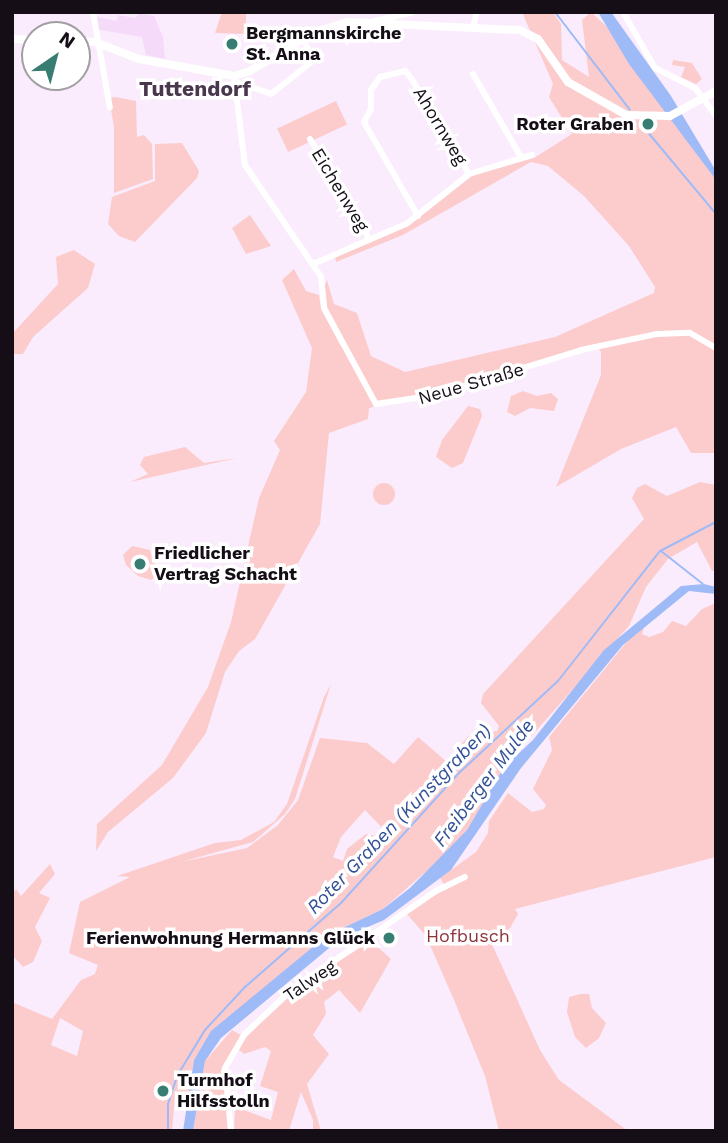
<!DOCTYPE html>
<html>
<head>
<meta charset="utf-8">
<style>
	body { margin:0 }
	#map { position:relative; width:728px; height:1143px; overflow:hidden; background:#faecfc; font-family:"Work Sans",sans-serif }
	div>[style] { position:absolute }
	.built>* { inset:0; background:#f5dafa }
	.green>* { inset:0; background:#fccccd; transform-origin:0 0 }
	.round { border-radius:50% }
	.water>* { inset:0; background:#9fbbf7 }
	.stream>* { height:2px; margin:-1px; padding:0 1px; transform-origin:1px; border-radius:1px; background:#9fbbf7 }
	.minor>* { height:6px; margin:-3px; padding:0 3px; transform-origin:3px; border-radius:3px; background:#fff }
	.tertiary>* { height:8px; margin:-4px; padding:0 4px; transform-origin:4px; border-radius:4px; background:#fff }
	.dots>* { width:19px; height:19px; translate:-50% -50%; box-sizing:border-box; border:4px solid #fff; border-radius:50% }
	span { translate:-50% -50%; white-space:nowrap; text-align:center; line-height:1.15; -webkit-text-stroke:7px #fff; paint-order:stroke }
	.poi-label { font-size:18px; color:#150e17; font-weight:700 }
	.left { translate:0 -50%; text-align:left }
	.right { translate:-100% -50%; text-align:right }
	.street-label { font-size:18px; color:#150e17 }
	.park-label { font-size:18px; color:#8c333c }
	.water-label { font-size:19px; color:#335097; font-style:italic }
	.quarter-label { font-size:21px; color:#49374d; font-weight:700 }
	.frame { position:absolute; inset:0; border:14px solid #150e17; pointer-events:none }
	.north { position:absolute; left:21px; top:21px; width:70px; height:70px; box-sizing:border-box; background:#fff; border:2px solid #a19fa2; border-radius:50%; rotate:35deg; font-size:19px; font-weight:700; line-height:28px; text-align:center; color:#150e17 }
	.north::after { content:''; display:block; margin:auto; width:24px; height:32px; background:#387d72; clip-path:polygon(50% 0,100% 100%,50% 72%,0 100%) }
</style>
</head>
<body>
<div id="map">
	<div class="built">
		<i style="clip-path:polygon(140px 13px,154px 16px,163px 37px,165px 59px,146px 55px,142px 37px,95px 29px,96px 17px,117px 21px,118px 15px,135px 18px)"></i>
	</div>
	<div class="green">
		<i style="clip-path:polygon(222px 12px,246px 12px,246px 34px,215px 33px)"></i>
		<i style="clip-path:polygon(522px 12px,553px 12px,561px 24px,562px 60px,589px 77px,582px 20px,591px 12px,607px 27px,716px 180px,716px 453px,691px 453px,676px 427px,621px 449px,556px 487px,601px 375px,601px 352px,595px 344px,461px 386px,369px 408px,368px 419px,329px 433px,320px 524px,255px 639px,239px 651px,225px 672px,206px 733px,173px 778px,108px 832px,96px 851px,97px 824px,162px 765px,208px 687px,231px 622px,259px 498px,280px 450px,274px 441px,306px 392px,312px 348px,282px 280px,294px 269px,306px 291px,319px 295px,321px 309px,341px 346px,348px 351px,321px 296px,327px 280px,334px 304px,357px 313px,371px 356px,405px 372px,555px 337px,654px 293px,655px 287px,629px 246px,584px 196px,548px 166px,531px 162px,403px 235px,336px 262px,335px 256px,410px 225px,473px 175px,534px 158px,572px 134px,549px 97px,553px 84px)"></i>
		<i style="clip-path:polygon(673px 60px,692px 63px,702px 79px,696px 84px,681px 77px,685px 67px,672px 65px)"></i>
		<i style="clip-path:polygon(115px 97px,136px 101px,137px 137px,144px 135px,152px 144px,153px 179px,114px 193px,114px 127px,109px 98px)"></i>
		<i style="left:336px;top:101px;width:26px;height:65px;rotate:65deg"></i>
		<i style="clip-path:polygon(182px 143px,199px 171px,197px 178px,135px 242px,119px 236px,108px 224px,112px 197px,155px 181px,155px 144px)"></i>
		<i style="clip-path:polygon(250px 215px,271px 246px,246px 254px,232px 228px)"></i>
		<i style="clip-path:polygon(74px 250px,95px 264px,88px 288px,33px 337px,23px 354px,12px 354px,12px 334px,58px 284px,56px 257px)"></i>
		<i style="clip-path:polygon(523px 391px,537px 396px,551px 393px,558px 399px,554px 411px,530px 408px,515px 416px,507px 412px,511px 396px)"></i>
		<i style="clip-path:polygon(468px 406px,480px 409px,482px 416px,463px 463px,452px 468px,436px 457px,442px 440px)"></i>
		<i style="clip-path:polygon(185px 447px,204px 463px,237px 458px,130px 482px,148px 474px,140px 465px,144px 457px)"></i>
		<i style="clip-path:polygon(evenodd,700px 482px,716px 485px,716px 570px,712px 571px,697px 542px,668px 559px,646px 587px,629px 626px,504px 767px,467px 830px,447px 853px,383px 909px,326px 936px,211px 1032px,194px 1060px,187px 1102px,175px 1097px,172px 1131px,12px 1131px,12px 1002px,52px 1019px,81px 980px,95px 974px,98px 965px,69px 953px,80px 902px,130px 877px,117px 876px,215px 843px,241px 840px,274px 822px,287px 804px,324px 697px,331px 684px,295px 799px,285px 814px,253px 842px,181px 862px,247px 848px,278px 825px,298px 800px,320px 738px,367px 743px,394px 764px,418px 737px,447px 762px,467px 737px,497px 731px,499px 726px,481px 703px,483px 694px,644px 519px,632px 498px,637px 488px,645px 484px,667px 496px,700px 482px,365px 810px,387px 833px,385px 838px,366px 834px,347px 849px,343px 861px,333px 857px,341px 837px,365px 810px,700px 482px,60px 1018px,83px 1031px,77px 1056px,51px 1045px,60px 1018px)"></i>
		<i class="round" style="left:373px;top:483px;width:22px;height:22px"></i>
		<i style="clip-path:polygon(132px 546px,150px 550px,157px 573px,152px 580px,138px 576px,126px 565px,123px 555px)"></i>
		<i style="clip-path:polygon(716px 603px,716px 857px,515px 909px,518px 914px,510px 928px,492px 944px,540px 1050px,559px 1080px,628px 1131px,499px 1131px,485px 1076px,454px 1000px,426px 936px,406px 913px,445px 886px,440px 878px,476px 852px,488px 833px,489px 821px,508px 793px,532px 812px,544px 809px,546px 805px,533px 789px,552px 750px,549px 737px,634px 633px,645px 624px,642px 634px,649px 637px,663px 632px,672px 621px,686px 626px,702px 609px)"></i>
		<i style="clip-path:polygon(50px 864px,55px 874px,39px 893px,50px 898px,35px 927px,42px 941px,33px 962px,23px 967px,12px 955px,12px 894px,16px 889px,21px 896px)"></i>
		<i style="clip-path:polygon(371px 941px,391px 959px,360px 1013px,339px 990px,324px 1002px,326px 1014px,313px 1035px,329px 1054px,307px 1084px,321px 1131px,313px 1131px,313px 1120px,301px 1092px,289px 1131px,234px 1131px,235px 1107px,271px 1120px,278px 1092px,260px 1086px,271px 1051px,265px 1047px,244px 1054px,237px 1048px,244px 1038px,307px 981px)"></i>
		<i style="clip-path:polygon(580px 994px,589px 994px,592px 1008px,606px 1023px,599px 1038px,586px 1048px,575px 1037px,567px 1012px,569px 997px)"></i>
		<i style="clip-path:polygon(232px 1030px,241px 1035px,224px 1067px,229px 1131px,193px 1131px,205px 1061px)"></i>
	</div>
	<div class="water">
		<i style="clip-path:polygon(598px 12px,611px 12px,671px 96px,716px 171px,716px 180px,629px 64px)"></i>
		<i style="clip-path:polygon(704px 584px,716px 587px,716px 594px,689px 591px,623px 645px,521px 768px,451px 870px,384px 920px,340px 939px,221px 1038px,205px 1061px,193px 1131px,183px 1131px,194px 1060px,211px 1031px,326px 936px,383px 909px,410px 888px,467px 830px,504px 767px,533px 740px,604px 650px,681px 586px)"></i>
	</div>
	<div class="stream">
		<i style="left:555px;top:12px;width:123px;rotate:52.6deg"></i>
		<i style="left:641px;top:124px;width:117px;rotate:50.2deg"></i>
		<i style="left:661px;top:551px;width:53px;rotate:38.2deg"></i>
		<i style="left:168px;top:1131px;width:27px;rotate:-90deg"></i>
		<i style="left:168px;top:1104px;width:29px;rotate:-72deg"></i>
		<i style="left:177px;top:1076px;width:54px;rotate:-58.7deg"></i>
		<i style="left:205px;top:1030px;width:59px;rotate:-47.1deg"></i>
		<i style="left:245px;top:987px;width:128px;rotate:-41.2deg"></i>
		<i style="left:341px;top:903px;width:176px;rotate:-47.8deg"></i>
		<i style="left:459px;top:773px;width:135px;rotate:-42.9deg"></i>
		<i style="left:558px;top:681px;width:165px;rotate:-51.9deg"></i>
		<i style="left:660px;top:551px;width:63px;rotate:-27.4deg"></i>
	</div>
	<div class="minor">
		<i style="left:93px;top:12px;width:97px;rotate:80deg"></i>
		<i style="left:623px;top:12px;width:64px;rotate:60.3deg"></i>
		<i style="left:655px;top:68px;width:45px;rotate:26.6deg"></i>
		<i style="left:695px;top:88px;width:35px;rotate:53deg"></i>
		<i style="left:375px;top:21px;width:39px;rotate:-13deg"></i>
		<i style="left:473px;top:27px;width:16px;rotate:-75deg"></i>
		<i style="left:473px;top:74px;width:96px;rotate:60deg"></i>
		<i style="left:234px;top:76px;width:90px;rotate:83deg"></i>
		<i style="left:245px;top:165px;width:135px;rotate:55.8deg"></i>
		<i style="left:321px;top:277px;width:31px;rotate:84deg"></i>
		<i style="left:324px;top:308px;width:109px;rotate:61.6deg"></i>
		<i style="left:376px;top:404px;width:60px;rotate:-8.7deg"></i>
		<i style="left:435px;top:395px;width:153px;rotate:-17.1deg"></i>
		<i style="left:581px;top:350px;width:78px;rotate:-11.9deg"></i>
		<i style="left:657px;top:334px;width:33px;rotate:-2deg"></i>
		<i style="left:690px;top:333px;width:30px;rotate:30deg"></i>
		<i style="left:234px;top:81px;width:39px;rotate:19deg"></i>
		<i style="left:271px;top:94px;width:55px;rotate:-38.3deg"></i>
		<i style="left:314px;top:60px;width:24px;rotate:-118deg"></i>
		<i style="left:310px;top:139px;width:117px;rotate:59.3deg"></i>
		<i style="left:418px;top:216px;width:108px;rotate:-119.9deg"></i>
		<i style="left:364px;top:122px;width:15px;rotate:-62deg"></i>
		<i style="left:371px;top:109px;width:19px;rotate:-90deg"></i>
		<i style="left:371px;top:90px;width:16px;rotate:-55deg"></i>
		<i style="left:380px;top:77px;width:26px;rotate:-13deg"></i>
		<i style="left:405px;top:71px;width:9px;rotate:49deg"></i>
		<i style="left:411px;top:78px;width:112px;rotate:58.9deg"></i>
		<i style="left:313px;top:264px;width:101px;rotate:-23.3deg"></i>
		<i style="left:406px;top:224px;width:80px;rotate:-38.4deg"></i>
		<i style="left:469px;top:174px;width:66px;rotate:-16.8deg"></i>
		<i style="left:231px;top:1131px;width:63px;rotate:-95.4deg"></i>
		<i style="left:225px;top:1068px;width:39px;rotate:-60deg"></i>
		<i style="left:245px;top:1034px;width:62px;rotate:-43.7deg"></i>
		<i style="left:290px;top:991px;width:177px;rotate:-34.4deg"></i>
		<i style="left:436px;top:891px;width:32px;rotate:-26deg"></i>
	</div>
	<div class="tertiary">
		<i style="left:12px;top:39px;width:23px;rotate:2deg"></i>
		<i style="left:77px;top:41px;width:18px;rotate:3deg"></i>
		<i style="left:95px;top:42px;width:47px;rotate:21.1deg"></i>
		<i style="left:139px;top:59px;width:97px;rotate:10.1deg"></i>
		<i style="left:234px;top:76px;width:17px;rotate:-17deg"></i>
		<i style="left:250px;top:71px;width:76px;rotate:-31deg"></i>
		<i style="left:315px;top:32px;width:34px;rotate:-17deg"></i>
		<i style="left:348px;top:22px;width:172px;rotate:2.7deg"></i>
		<i style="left:520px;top:30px;width:20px;rotate:27deg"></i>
		<i style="left:538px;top:39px;width:52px;rotate:55.1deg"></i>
		<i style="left:568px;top:82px;width:67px;rotate:29.6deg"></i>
		<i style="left:626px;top:115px;width:44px;rotate:1.3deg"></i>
		<i style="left:670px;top:116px;width:52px;rotate:-28.5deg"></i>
	</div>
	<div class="dots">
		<i style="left:232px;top:44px;background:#387d72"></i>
		<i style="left:648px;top:124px;background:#387d72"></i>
		<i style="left:140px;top:564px;background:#387d72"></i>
		<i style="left:389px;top:938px;background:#387d72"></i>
		<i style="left:163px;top:1091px;background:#387d72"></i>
	</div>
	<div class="poi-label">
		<span class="left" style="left:246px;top:44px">Bergmannskirche<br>St. Anna</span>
		<span class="right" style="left:634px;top:124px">Roter Graben</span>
		<span class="left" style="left:154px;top:564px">Friedlicher<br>Vertrag Schacht</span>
		<span class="right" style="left:375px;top:938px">Ferienwohnung Hermanns Glück</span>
		<span class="left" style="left:177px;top:1091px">Turmhof<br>Hilfsstolln</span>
	</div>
	<div class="street-label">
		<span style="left:440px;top:126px;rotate:59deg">Ahornweg</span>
		<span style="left:340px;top:190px;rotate:59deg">Eichenweg</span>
		<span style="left:471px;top:384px;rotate:-16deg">Neue Straße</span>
		<span style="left:310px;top:981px;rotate:-34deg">Talweg</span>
	</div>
	<div class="park-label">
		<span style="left:468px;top:936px">Hofbusch</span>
	</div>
	<div class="water-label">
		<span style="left:484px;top:783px;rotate:-53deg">Freiberger Mulde</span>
		<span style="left:399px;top:819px;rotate:-46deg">Roter Graben (Kunstgraben)</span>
	</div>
	<div class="quarter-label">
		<span style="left:195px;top:89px">Tuttendorf</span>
	</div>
	<div class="frame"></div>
	<div class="north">N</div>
</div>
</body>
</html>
